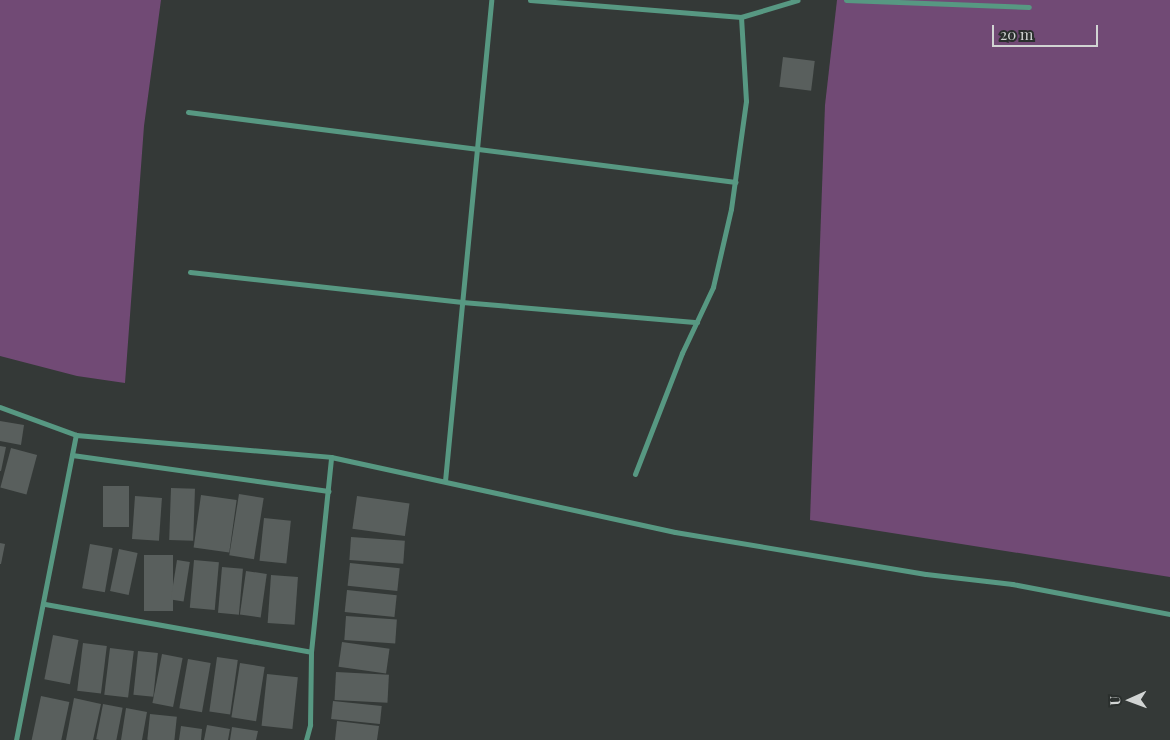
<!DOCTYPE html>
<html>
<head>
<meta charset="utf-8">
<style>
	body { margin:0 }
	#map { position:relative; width:1170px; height:740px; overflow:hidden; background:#343937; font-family:"Playfair Display",serif }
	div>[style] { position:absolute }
	.green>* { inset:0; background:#714a75 }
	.building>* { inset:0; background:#595f5d; transform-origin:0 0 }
	.street>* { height:5px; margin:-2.5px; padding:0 2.5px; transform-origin:2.5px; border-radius:2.5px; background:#579882 }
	span { translate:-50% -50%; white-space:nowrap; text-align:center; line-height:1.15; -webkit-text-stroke:5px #2a2f2d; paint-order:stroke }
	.north { position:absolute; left:1105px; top:675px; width:50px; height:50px; -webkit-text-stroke:4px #2a2f2d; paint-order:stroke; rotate:268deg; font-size:14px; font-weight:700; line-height:20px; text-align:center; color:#d1d4d3 }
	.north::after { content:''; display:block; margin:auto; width:18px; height:22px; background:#d1d4d3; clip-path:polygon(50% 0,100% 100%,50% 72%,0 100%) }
	.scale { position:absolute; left:992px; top:25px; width:106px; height:22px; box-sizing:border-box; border:2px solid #d1d4d3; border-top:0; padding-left:6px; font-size:15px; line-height:18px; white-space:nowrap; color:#d1d4d3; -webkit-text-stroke:4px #2a2f2d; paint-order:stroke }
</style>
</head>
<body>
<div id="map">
	<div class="green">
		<i style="clip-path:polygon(0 0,161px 0,144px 126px,125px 383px,77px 376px,0 356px)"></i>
		<i style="clip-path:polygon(837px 0,1170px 0,1170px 577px,810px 520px,825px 105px)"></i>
	</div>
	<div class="building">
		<i style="left:783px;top:57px;width:32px;height:30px;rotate:7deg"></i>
		<i style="clip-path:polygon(0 421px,24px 425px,21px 445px,0 441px)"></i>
		<i style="clip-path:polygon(0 446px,6px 447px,1px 471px,0 471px)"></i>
		<i style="left:11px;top:448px;width:27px;height:41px;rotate:15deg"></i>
		<i style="left:103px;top:486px;width:26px;height:41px"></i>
		<i style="left:171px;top:488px;width:24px;height:52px;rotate:2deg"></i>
		<i style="left:239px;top:494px;width:25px;height:62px;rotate:9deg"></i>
		<i style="left:201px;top:495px;width:36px;height:53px;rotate:8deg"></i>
		<i style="left:135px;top:496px;width:27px;height:43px;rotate:4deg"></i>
		<i style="left:357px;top:496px;width:53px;height:33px;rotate:8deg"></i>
		<i style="left:264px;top:518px;width:27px;height:43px;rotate:6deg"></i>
		<i style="left:351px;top:537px;width:54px;height:23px;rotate:4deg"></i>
		<i style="clip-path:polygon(0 543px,5px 544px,1px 564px,0 564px)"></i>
		<i style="left:90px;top:544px;width:23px;height:45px;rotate:10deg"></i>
		<i style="left:119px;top:549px;width:19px;height:43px;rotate:12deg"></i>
		<i style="left:144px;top:555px;width:29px;height:56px"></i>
		<i style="left:177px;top:560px;width:13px;height:40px;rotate:9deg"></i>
		<i style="left:194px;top:560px;width:25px;height:48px;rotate:5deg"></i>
		<i style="left:350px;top:563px;width:50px;height:23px;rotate:6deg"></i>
		<i style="left:222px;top:567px;width:21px;height:46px;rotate:5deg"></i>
		<i style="left:246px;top:571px;width:21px;height:44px;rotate:8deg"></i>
		<i style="left:271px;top:575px;width:27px;height:48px;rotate:4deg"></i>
		<i style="left:347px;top:590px;width:50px;height:22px;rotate:6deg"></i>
		<i style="left:346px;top:616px;width:51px;height:24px;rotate:4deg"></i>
		<i style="left:53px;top:635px;width:26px;height:45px;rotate:11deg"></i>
		<i style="left:342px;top:642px;width:48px;height:25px;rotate:8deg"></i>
		<i style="left:83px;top:643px;width:24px;height:48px;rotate:7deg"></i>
		<i style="left:110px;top:648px;width:24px;height:47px;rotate:7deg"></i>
		<i style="left:138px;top:651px;width:20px;height:44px;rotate:6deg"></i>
		<i style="left:162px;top:654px;width:21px;height:50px;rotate:11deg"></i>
		<i style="left:217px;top:657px;width:21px;height:55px;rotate:8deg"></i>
		<i style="left:188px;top:659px;width:23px;height:50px;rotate:10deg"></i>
		<i style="left:240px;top:663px;width:25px;height:55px;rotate:9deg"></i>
		<i style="left:336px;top:672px;width:53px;height:28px;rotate:3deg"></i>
		<i style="left:267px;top:674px;width:31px;height:52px;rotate:6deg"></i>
		<i style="left:41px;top:696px;width:29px;height:45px;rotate:12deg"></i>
		<i style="clip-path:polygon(74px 698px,101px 704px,93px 740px,66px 740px)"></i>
		<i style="left:333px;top:701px;width:49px;height:18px;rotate:6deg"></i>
		<i style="left:103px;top:704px;width:20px;height:36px;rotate:11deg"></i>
		<i style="clip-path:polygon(126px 708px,147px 712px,142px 740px,121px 740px)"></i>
		<i style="left:150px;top:714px;width:27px;height:26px;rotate:6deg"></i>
		<i style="clip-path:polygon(337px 721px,379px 726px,377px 740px,335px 740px)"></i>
		<i style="clip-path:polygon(207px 725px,230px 729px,228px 740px,204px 740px)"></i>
		<i style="clip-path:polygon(181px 726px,202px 729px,201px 740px,179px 740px)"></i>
		<i style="clip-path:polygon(232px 727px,258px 731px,256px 740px,230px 740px)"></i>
	</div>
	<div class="street">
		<i style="left:530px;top:0;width:212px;rotate:4.6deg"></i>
		<i style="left:741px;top:17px;width:59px;rotate:-16.6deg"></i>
		<i style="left:846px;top:0;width:183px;rotate:2.2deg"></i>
		<i style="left:188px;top:112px;width:552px;rotate:7.28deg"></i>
		<i style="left:190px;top:272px;width:274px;rotate:6.3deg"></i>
		<i style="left:462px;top:302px;width:236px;rotate:4.9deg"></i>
		<i style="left:0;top:407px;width:81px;rotate:20.2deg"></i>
		<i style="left:76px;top:435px;width:256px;rotate:4.9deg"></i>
		<i style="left:331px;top:457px;width:352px;rotate:12.3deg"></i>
		<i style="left:675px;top:532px;width:254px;rotate:9.5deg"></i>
		<i style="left:926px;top:574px;width:87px;rotate:6.6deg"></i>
		<i style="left:1012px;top:584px;width:161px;rotate:10.8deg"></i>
		<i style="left:72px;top:455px;width:259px;rotate:8deg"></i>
		<i style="left:635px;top:474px;width:130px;rotate:-68.8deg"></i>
		<i style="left:682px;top:353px;width:73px;rotate:-64.8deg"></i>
		<i style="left:713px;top:287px;width:80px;rotate:-77deg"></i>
		<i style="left:731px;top:209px;width:109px;rotate:-82.1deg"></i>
		<i style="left:746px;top:101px;width:84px;rotate:-93.4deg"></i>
		<i style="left:445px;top:481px;width:483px;rotate:-84.5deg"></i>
		<i style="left:45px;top:604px;width:270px;rotate:10.2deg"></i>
		<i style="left:16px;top:740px;width:311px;rotate:-78.9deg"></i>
		<i style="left:306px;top:740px;width:16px;rotate:-75deg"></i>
		<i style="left:310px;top:725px;width:73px;rotate:-89.2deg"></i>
		<i style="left:311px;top:652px;width:196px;rotate:-84.1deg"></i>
	</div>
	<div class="north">U</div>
	<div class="scale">20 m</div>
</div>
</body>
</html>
